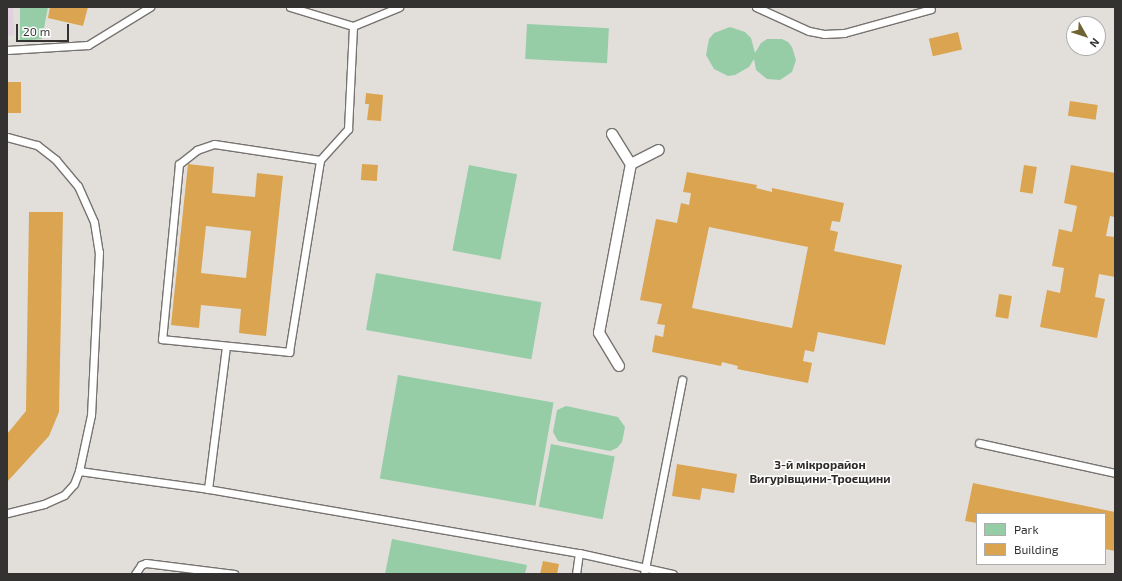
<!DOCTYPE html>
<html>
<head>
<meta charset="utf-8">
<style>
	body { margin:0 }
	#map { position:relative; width:1122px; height:581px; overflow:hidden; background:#e2dfdb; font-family:"Exo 2",sans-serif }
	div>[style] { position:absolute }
	.commercial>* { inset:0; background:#e2cfdf }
	.green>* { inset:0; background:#96cda7; transform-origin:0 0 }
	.building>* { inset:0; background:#dba450; transform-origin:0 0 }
	.roads { filter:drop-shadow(1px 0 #767370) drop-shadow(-1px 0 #767370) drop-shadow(0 1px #767370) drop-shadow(0 -1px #767370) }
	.service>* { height:7px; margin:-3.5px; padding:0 3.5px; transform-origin:3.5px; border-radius:3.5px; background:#fff }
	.pedestrian>* { height:10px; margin:-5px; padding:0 5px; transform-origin:5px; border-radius:5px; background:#fff }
	span { translate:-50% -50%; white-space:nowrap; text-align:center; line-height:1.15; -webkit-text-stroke:3px #fff; paint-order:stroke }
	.neighbourhood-label { font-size:12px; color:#2e2b28; font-weight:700 }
	.frame { position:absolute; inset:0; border:8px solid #333230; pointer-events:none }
	.legend { position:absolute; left:976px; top:513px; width:130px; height:52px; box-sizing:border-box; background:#fff; border:1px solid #adadac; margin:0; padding:5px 7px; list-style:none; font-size:12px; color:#333230 }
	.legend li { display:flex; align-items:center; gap:8px; height:20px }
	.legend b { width:20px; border:1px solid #adadac }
	.north { position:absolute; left:1066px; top:16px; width:40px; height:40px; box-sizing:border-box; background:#fff; border:1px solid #adadac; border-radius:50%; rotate:129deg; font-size:11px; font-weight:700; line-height:16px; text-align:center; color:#333230 }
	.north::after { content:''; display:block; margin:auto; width:14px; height:18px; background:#716331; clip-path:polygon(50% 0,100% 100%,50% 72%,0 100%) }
	.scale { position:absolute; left:16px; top:24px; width:53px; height:18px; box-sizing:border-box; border:2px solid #333230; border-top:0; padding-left:5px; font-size:12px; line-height:14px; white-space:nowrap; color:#333230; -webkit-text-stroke:3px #fff; paint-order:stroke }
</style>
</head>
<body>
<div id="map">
	<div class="commercial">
		<i style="clip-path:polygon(7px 7px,13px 7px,14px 35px,7px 36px)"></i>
	</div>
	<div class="green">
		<i style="clip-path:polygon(20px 7px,48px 7px,42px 39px,20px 41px)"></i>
		<i style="left:527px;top:24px;width:82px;height:35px;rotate:3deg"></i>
		<i style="clip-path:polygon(730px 27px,745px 32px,751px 38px,755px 53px,761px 43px,767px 39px,782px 39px,788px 42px,792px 47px,796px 60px,792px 72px,780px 80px,767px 79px,756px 70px,754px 59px,749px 67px,735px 75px,728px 76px,714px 69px,706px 55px,709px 39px,714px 33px)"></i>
		<i style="left:469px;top:165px;width:49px;height:87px;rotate:11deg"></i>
		<i style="left:376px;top:273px;width:168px;height:58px;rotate:10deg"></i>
		<i style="left:398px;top:375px;width:158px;height:105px;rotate:10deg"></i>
		<i style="clip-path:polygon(566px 406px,618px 417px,625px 427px,622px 442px,617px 448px,610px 451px,558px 441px,553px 432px,557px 410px)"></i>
		<i style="left:551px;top:444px;width:65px;height:64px;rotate:11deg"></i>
		<i style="clip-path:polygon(392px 539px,527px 565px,525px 574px,385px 574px)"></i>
	</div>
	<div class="building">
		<i style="clip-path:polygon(50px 7px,88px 7px,83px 26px,48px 18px)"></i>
		<i style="left:958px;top:32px;width:18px;height:30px;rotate:77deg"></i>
		<i style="left:21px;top:82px;width:31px;height:14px;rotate:90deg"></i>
		<i style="clip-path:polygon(366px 93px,383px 95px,381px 121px,367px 120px,369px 104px,365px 104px)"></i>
		<i style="left:1070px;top:101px;width:28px;height:15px;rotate:8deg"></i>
		<i style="clip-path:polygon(evenodd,188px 164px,214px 167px,212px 193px,255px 197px,257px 173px,283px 176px,266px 336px,239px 333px,241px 309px,201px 305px,199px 328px,171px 325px,188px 164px,206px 226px,251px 231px,246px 278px,201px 273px,206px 226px)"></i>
		<i style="left:362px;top:164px;width:16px;height:16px;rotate:4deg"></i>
		<i style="left:1024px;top:165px;width:13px;height:27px;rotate:9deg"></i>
		<i style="clip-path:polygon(1071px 165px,1115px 173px,1115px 217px,1110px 216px,1106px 236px,1115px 237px,1115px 277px,1099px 274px,1095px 297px,1105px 299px,1097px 338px,1040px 327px,1047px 290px,1060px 293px,1064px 268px,1052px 266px,1059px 229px,1072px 232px,1077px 206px,1064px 203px)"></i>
		<i style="clip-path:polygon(evenodd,687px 172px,757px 185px,756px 188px,772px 192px,772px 188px,844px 203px,840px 222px,832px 221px,830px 230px,838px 232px,834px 251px,902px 265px,885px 345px,818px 332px,814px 352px,805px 350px,803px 361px,812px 363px,808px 383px,737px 369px,738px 366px,722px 362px,721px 366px,652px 352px,655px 335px,663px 337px,665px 325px,657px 324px,662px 304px,640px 300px,656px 219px,677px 223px,681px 203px,689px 205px,691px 193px,683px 192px,687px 172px,709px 227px,808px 247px,792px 328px,692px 308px,709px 227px)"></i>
		<i style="clip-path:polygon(29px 212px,63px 212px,59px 412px,49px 436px,7px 482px,7px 434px,26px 411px)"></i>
		<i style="left:999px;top:294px;width:13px;height:23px;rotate:9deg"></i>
		<i style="clip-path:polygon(677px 464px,737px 474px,734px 493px,702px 488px,700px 500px,672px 496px)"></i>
		<i style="clip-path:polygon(973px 483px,1115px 512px,1115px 551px,1105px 549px,1105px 514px,977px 514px,977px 523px,965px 521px)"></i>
		<i style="clip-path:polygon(543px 561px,559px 564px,557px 574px,540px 574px)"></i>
	</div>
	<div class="roads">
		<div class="service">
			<i style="left:290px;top:7px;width:66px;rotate:16.8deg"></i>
			<i style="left:353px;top:26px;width:50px;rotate:-22.4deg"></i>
			<i style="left:756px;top:7px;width:58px;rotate:24.4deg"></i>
			<i style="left:809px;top:31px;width:15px;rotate:11deg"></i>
			<i style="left:824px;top:34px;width:20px;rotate:-3deg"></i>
			<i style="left:844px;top:33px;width:90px;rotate:-15.4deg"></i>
			<i style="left:7px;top:50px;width:81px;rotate:-3.5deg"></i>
			<i style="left:88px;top:45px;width:73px;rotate:-31.5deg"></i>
			<i style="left:7px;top:137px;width:31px;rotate:15deg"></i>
			<i style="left:37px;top:145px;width:24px;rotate:38deg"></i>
			<i style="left:56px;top:160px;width:34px;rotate:50deg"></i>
			<i style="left:78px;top:186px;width:39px;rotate:66deg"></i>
			<i style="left:94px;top:222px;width:30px;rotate:81deg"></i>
			<i style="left:99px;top:252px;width:163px;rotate:92.8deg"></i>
			<i style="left:91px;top:415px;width:57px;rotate:102.1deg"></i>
			<i style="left:79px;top:471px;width:14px;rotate:111deg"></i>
			<i style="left:74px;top:484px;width:15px;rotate:132deg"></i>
			<i style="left:64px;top:495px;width:22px;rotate:156deg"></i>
			<i style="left:44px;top:504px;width:38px;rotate:166deg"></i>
			<i style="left:320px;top:160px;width:107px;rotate:-171.4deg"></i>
			<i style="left:214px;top:144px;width:18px;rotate:161deg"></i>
			<i style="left:197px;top:150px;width:23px;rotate:142deg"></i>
			<i style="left:179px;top:164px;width:176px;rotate:95.5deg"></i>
			<i style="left:162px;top:339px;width:128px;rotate:5.8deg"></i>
			<i style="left:289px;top:352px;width:194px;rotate:-80.8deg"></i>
			<i style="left:320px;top:160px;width:42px;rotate:-47.9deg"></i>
			<i style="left:348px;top:129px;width:103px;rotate:-87.2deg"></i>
			<i style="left:979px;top:443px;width:139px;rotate:12.4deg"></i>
			<i style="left:79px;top:471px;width:130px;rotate:7.9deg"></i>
			<i style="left:208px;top:489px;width:376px;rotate:9.8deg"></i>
			<i style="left:579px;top:553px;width:96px;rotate:12.6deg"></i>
			<i style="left:208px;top:489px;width:144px;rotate:-82.8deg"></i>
			<i style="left:135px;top:574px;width:11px;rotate:-56deg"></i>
			<i style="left:141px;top:565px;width:5px;rotate:-22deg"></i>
			<i style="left:146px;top:563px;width:89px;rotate:7.1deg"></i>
			<i style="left:576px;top:574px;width:21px;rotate:-82deg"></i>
			<i style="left:644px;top:574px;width:198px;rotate:-78.9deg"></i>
		</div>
		<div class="pedestrian">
			<i style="left:612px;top:134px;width:36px;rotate:58deg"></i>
			<i style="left:631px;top:164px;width:31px;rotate:-27deg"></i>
			<i style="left:619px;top:366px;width:39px;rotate:-121deg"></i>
			<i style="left:599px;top:333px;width:172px;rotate:-79.3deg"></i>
		</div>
	</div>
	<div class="neighbourhood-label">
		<span style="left:820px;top:472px">3-й мікрорайон<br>Вигурівщини-Троєщини</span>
	</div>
	<div class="frame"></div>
	<ul class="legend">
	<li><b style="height:11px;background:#96cda7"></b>Park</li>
	<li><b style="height:11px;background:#dba450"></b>Building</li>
	</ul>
	<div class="north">N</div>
	<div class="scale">20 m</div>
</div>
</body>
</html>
